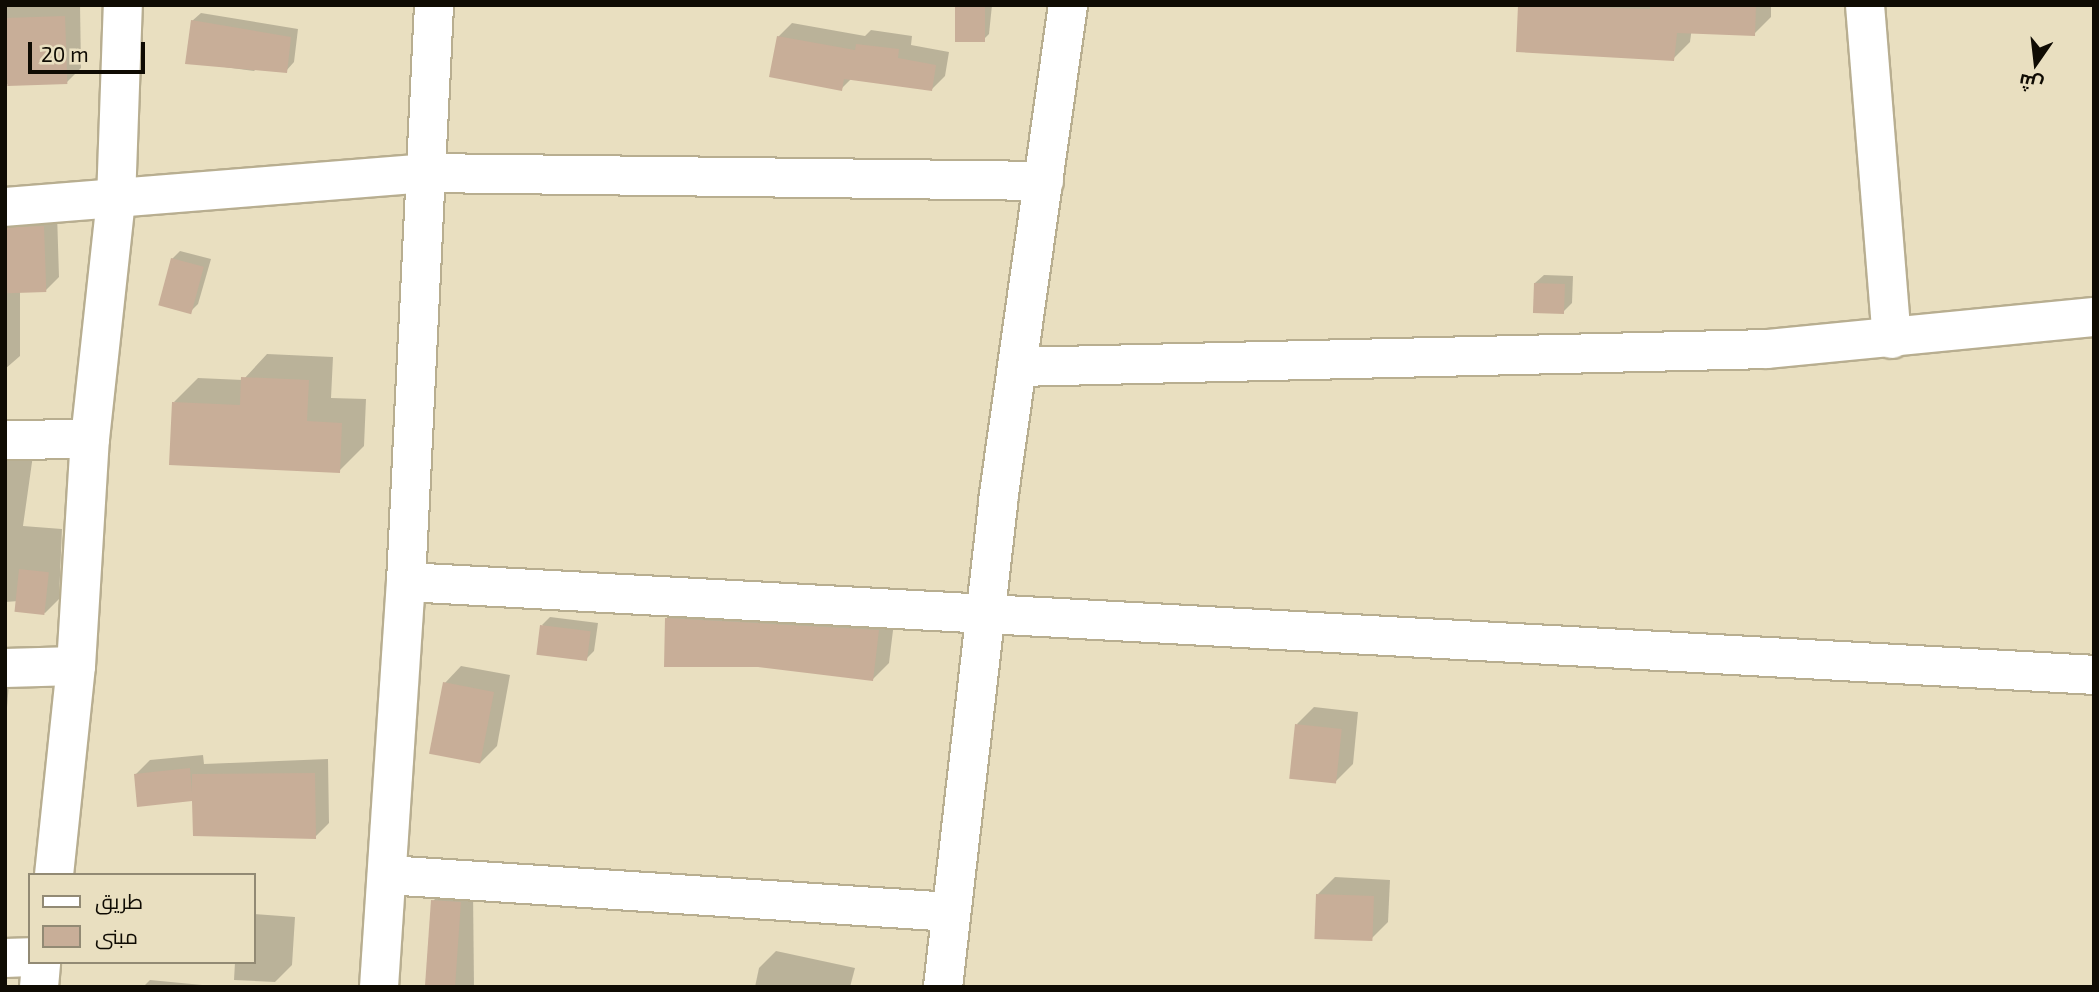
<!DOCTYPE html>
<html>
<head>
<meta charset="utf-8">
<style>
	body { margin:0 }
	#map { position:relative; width:2099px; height:992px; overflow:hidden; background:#e9dfc0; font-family:"Exo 2",Cairo,sans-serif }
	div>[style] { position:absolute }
	.shadow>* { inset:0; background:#0003 }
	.building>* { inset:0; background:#c8ae98; transform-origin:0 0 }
	.roads { filter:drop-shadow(2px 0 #b8ae90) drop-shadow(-2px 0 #b8ae90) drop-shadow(0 2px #b8ae90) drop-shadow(0 -2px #b8ae90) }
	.minor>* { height:38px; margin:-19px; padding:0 19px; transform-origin:19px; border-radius:19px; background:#fff }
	span { translate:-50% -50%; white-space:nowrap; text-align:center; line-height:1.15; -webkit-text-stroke:7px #e9dfc0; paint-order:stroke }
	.frame { position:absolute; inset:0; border:7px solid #0f0b03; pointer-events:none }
	.legend { position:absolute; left:28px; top:873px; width:228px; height:91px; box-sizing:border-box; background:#e9dfc0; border:2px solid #928a74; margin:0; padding:9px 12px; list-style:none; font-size:21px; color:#0f0b03 }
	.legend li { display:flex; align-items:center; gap:14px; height:35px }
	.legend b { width:35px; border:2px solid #928a74 }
	.north { position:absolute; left:2001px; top:28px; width:70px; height:70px; -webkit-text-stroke:5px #e9dfc0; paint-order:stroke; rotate:194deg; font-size:19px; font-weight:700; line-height:28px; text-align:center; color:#0f0b03 }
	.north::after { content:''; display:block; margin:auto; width:24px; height:32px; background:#0f0b03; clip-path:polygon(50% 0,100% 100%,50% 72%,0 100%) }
	.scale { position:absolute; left:28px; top:42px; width:117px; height:32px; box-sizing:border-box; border:4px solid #0f0b03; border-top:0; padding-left:9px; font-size:21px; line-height:24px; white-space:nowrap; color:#0f0b03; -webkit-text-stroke:5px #e9dfc0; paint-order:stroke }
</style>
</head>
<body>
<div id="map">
	<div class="shadow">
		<i style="clip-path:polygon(5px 5px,80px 5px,81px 68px,66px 83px,5px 84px)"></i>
		<i style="clip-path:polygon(957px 5px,992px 5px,989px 34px,981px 42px)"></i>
		<i style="clip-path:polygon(1520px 5px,1695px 5px,1690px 42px,1673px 59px)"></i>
		<i style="clip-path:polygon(1699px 5px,1771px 5px,1771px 17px,1754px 34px)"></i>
		<i style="clip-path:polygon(201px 13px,298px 29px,294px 62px,286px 71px,258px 67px,254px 71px,187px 62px,192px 21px)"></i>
		<i style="clip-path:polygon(792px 23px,865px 36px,871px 30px,912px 36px,911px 45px,949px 52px,945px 76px,931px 90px,852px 78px,841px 89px,778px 37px)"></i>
		<i style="clip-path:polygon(57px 213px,59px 277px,46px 290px,20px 291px,20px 356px,5px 369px,5px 215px)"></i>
		<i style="clip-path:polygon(180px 251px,211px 259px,198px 304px,190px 312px,172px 259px)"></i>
		<i style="clip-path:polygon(1544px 275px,1573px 276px,1572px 303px,1564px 311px,1535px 283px)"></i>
		<i style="clip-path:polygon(267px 354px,333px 357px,331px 398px,366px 399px,364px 446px,339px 471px,174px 402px,198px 378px,243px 380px)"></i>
		<i style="clip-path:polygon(5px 444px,34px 448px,23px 526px,62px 529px,59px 599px,45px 613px,19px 601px,5px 602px)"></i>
		<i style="clip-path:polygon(683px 602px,895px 614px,889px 663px,872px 680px,666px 619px)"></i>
		<i style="clip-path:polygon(550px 617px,598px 623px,594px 651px,586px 659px,542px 625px)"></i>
		<i style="clip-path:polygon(461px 666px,510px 675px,497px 746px,480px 763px,445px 683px)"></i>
		<i style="clip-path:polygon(5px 683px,9px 683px,5px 732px)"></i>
		<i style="clip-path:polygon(1314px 707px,1358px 712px,1353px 764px,1336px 781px,1297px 724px)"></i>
		<i style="clip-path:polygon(203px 755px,204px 764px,328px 759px,329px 823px,315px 837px,194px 799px,136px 774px,150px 760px)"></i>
		<i style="clip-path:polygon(1335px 877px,1390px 880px,1388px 922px,1371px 939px,1318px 894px)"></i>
		<i style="clip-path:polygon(446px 888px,473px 890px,474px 987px,431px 987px,433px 901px)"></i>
		<i style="clip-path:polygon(254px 914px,295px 917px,292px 965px,275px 982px,234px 980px,235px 962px,254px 962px)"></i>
		<i style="clip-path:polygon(776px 951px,855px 968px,850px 987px,755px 987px,759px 968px)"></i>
		<i style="clip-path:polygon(150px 980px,223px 987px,143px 987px)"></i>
	</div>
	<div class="building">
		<i style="left:955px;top:5px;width:30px;height:37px"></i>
		<i style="clip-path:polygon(1518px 5px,1650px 9px,1650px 5px,1756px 5px,1755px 36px,1677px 33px,1674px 61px,1516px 52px)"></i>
		<i style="left:65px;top:16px;width:68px;height:60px;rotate:88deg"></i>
		<i style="clip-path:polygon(191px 20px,291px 37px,287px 73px,185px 64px)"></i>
		<i style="clip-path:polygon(777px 36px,855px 50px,856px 44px,899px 49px,898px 58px,936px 65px,932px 91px,844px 79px,842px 91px,769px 77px)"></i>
		<i style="left:44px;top:226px;width:66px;height:39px;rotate:88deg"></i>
		<i style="left:171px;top:258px;width:34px;height:49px;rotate:15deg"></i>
		<i style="left:1534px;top:283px;width:31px;height:30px;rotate:2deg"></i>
		<i style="clip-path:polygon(241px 377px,309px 380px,307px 421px,342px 423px,340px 473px,169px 465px,172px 402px,240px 405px)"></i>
		<i style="left:19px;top:569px;width:30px;height:43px;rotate:6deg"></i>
		<i style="clip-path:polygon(665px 618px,879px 630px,873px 681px,758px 667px,664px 667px)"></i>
		<i style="left:540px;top:625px;width:51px;height:30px;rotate:7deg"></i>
		<i style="left:443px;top:682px;width:52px;height:73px;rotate:11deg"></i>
		<i style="left:1295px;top:724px;width:47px;height:55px;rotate:6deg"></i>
		<i style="clip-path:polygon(190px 768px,192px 793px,192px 774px,315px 773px,316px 839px,193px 836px,192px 801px,137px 807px,134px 774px)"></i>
		<i style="left:1316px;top:894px;width:58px;height:45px;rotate:2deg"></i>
		<i style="left:431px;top:900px;width:30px;height:87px;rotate:4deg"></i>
	</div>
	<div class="roads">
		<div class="minor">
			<i style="left:1865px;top:5px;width:335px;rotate:85.4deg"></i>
			<i style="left:5px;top:207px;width:422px;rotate:-4.6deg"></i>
			<i style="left:426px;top:173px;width:618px;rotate:0.74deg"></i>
			<i style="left:1017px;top:367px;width:750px;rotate:-1.37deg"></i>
			<i style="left:1767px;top:349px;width:329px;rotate:-5.6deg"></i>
			<i style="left:5px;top:440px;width:85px;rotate:-0.7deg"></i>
			<i style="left:406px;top:582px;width:1691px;rotate:3.15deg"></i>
			<i style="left:5px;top:668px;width:71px;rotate:-1.6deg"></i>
			<i style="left:54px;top:875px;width:210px;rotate:-84deg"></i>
			<i style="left:76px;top:666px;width:227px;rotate:-86.5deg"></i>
			<i style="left:90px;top:439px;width:239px;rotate:-83.8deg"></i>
			<i style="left:116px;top:201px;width:196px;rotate:-88deg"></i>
			<i style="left:387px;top:875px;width:565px;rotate:3.75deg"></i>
			<i style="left:5px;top:958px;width:25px;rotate:-2deg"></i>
			<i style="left:39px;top:987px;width:25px;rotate:-85deg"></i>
			<i style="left:379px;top:987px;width:406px;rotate:-86.2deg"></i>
			<i style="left:406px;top:582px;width:578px;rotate:-87.22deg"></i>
			<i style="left:943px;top:987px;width:489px;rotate:-83.5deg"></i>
			<i style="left:998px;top:501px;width:501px;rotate:-81.97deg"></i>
		</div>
	</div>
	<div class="frame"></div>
	<ul class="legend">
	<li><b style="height:9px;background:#fff"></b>طريق</li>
	<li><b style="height:19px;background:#c8ae98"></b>مبنى</li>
	</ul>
	<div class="north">ش</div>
	<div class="scale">20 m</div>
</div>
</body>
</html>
